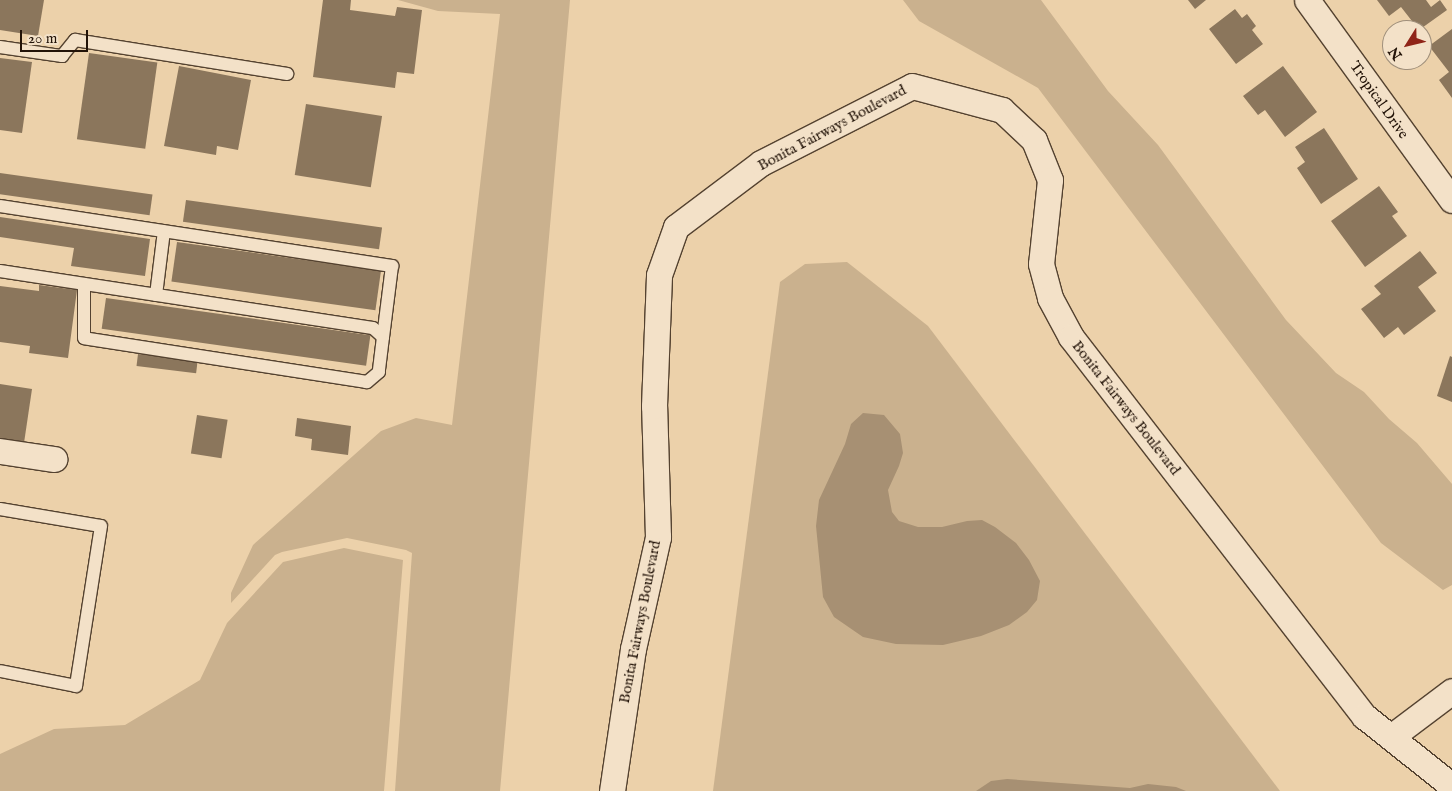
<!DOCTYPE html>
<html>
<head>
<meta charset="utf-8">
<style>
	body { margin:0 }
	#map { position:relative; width:1452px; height:791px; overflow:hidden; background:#ecd1aa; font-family:"IM FELL English",serif }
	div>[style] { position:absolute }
	.green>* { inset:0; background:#cab18e }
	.water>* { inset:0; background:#a79073 }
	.building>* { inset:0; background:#8b765c; transform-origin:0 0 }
	.roads { filter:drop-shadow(1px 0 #544230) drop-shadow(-1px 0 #544230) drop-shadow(0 1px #544230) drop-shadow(0 -1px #544230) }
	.lane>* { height:12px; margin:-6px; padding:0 6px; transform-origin:6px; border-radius:6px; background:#f3e1c8 }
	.street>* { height:25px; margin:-12.5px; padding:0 12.5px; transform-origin:12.5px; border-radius:12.5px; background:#f3e1c8 }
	span { translate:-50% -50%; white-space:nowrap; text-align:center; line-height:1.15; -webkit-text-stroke:4px #f3e1c8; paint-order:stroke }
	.street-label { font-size:15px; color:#221308 }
	.north { position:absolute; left:1382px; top:20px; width:50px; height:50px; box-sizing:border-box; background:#f3e1c8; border:1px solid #9f8f7b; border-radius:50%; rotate:234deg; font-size:14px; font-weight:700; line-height:20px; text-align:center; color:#221308 }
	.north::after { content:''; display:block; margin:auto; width:18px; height:22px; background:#8f2418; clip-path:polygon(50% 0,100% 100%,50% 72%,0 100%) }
	.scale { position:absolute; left:20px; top:30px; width:68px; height:22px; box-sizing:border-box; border:2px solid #221308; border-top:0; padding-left:6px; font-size:15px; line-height:18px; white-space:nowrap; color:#221308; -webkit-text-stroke:4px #f3e1c8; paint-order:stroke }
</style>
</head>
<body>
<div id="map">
	<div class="green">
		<i style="clip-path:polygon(398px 0,570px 0,500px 791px,395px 791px,412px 553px,406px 550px,347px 538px,282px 552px,275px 555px,231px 603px,231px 593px,253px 545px,381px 431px,416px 418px,452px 425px,500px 14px,438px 11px)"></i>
		<i style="clip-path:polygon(903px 0,1041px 0,1108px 91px,1158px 145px,1286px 320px,1336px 373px,1364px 392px,1389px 419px,1417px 443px,1452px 484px,1452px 585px,1443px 590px,1381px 543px,1038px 88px,919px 21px)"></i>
		<i style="clip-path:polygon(847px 262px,928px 326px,1280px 791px,713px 791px,780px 282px,805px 264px)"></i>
		<i style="clip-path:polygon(344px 548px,403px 560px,384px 791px,0 791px,0 754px,54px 729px,125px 725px,200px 680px,227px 623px,283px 562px)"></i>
	</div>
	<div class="water">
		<i style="clip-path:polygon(863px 413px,884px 415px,900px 434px,903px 453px,899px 466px,888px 490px,892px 512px,899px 521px,918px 527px,942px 527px,967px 521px,982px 520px,995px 527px,1016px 543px,1029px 560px,1040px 581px,1037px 600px,1027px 612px,1009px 625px,981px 636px,943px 645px,896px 644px,863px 637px,834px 617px,823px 597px,816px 526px,819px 500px,845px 444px,851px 424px)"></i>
		<i style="clip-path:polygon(1007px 779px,1130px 788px,1148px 784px,1176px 787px,1186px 791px,976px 791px,991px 781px)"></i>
	</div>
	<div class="building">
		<i style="clip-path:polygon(0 0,44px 0,38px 36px,0 30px)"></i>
		<i style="clip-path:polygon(323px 0,351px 0,350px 10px,395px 16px,397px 7px,422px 10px,414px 74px,397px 72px,395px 88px,313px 77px)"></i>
		<i style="clip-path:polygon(1188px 0,1206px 0,1195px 9px)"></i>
		<i style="clip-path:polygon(1377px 0,1426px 0,1431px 7px,1440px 0,1447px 10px,1419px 30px,1401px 7px,1389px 16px)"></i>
		<i style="clip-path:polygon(1235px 9px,1242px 18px,1247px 14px,1256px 26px,1252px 30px,1263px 44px,1236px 64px,1209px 29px)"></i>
		<i style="clip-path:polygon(1452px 29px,1452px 98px,1439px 80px,1449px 72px,1429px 46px)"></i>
		<i style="left:89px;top:53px;width:69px;height:87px;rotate:8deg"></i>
		<i style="clip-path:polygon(0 58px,32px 62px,22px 133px,0 130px)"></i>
		<i style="clip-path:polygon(179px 66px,251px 80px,238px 150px,217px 146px,216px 155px,164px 146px)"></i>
		<i style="clip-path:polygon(1283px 66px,1317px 112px,1285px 137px,1265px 110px,1258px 115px,1243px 96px)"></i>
		<i style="left:306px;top:104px;width:77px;height:72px;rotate:9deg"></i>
		<i style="clip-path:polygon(1324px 128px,1358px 179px,1321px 204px,1297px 168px,1305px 162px,1295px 147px)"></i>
		<i style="left:0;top:173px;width:154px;height:21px;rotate:8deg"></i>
		<i style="clip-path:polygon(1379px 186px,1398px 212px,1392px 216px,1407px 236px,1365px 267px,1331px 221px)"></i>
		<i style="left:186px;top:200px;width:198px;height:22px;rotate:8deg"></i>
		<i style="clip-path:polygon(0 217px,150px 239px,145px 276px,71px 266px,74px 248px,0 237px)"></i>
		<i style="left:177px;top:242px;width:206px;height:40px;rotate:8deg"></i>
		<i style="clip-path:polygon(1420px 251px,1437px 273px,1418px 287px,1436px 311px,1404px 335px,1398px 327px,1384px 338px,1361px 309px,1381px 294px,1374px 286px)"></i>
		<i style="clip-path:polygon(39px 285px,77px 290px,68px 358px,29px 353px,30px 346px,0 342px,0 286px,39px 291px)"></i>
		<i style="left:106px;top:298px;width:267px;height:31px;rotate:8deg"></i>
		<i style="left:138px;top:354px;width:60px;height:12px;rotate:7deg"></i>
		<i style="clip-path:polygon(1450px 356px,1452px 357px,1452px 402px,1437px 396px)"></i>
		<i style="clip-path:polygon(0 384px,32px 389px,24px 443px,0 440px)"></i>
		<i style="left:197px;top:415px;width:31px;height:39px;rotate:9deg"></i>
		<i style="clip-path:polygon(297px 418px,351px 426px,348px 455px,311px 450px,312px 439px,295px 436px)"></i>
	</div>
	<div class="roads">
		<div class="lane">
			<i style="left:0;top:47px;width:63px;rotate:8.3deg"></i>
			<i style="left:62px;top:56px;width:21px;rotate:-51deg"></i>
			<i style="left:75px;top:40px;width:215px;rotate:9.1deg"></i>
			<i style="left:0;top:206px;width:397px;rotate:8.7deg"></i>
			<i style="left:392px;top:266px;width:72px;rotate:97.2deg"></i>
			<i style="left:0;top:271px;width:377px;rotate:8.7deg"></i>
			<i style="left:373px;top:328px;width:13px;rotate:42deg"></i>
			<i style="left:383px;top:337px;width:35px;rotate:97deg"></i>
			<i style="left:379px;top:372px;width:16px;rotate:140deg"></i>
			<i style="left:367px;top:382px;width:286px;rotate:-171.2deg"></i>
			<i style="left:84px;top:338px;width:54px;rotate:-90deg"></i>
			<i style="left:156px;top:295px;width:64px;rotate:-82.9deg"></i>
			<i style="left:0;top:509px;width:102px;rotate:9.6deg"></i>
			<i style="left:101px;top:526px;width:162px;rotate:98.9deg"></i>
			<i style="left:76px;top:686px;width:77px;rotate:-168.8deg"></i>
		</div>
		<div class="street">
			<i style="left:1307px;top:0;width:247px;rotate:54.1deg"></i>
			<i style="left:0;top:451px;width:55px;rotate:8.4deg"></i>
			<i style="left:1391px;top:737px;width:76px;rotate:-37deg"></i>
			<i style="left:612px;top:791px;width:144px;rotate:-81.6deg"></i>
			<i style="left:633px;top:649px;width:115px;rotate:-77.4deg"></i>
			<i style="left:658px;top:537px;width:131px;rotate:-91.7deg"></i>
			<i style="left:654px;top:406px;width:131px;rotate:-87.8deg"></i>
			<i style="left:659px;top:275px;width:51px;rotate:-70.5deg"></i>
			<i style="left:676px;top:227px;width:106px;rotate:-37deg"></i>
			<i style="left:761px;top:163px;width:169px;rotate:-27deg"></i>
			<i style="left:912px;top:86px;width:93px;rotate:14.9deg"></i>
			<i style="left:1002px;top:110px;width:44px;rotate:43.2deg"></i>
			<i style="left:1034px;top:140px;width:43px;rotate:68.2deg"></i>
			<i style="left:1050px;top:180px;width:84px;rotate:96.1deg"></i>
			<i style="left:1041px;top:264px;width:35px;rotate:75deg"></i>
			<i style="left:1050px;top:298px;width:44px;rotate:61.7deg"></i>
			<i style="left:1071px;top:337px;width:479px;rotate:52.3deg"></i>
			<i style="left:1364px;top:716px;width:112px;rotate:38.5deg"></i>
		</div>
	</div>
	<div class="street-label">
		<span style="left:1379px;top:100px;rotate:55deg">Tropical Drive</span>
		<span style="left:832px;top:128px;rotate:-28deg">Bonita Fairways Boulevard</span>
		<span style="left:1126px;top:408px;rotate:52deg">Bonita Fairways Boulevard</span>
		<span style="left:640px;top:622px;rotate:-79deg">Bonita Fairways Boulevard</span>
	</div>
	<div class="north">N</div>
	<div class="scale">20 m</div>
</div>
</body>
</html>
